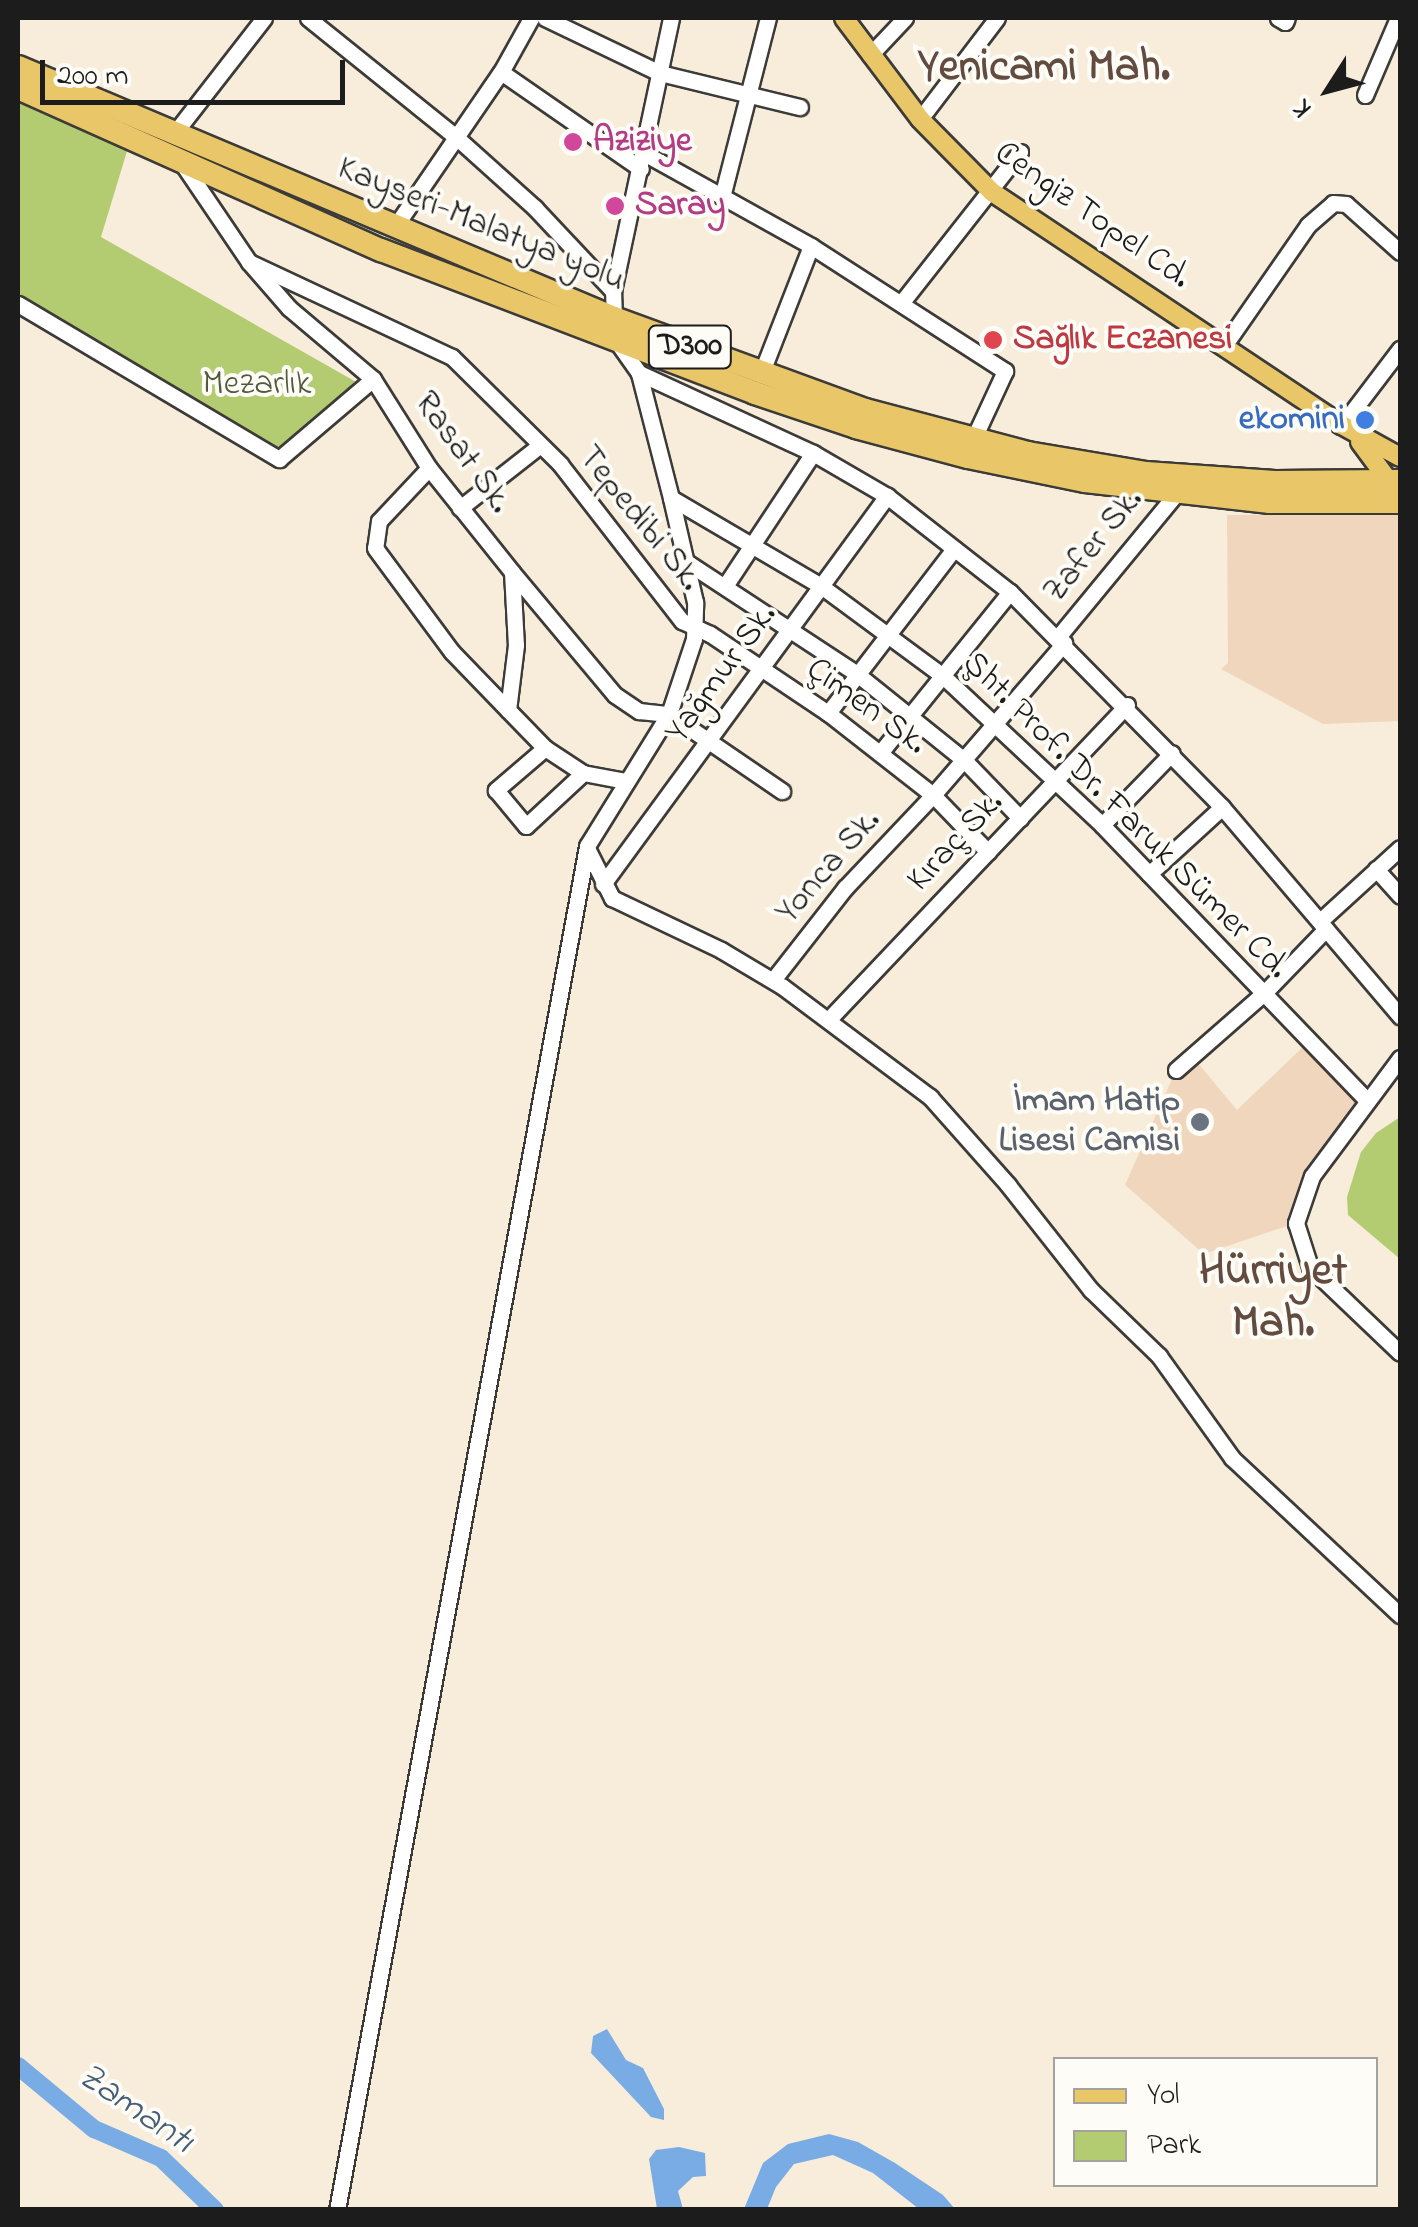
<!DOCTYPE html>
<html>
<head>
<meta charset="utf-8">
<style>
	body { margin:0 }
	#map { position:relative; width:1418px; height:2227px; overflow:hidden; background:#f7edda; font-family:"Indie Flower",sans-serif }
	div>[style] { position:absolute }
	.built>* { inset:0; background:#f0d6bc }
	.green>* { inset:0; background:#b4cc71 }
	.water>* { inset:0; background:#79ace5 }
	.river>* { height:18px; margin:-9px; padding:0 9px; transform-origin:9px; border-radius:9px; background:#79ace5 }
	.roads { filter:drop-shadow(2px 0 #3d3b38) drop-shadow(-2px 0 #3d3b38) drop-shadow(0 2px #3d3b38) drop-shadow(0 -2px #3d3b38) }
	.minor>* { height:15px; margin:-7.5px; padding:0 7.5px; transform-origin:7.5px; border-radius:7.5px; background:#fff }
	.major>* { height:18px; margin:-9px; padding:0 9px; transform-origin:9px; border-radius:9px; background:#e9c769 }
	.highway>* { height:22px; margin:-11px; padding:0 11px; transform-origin:11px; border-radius:11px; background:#e9c769 }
	.dots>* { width:28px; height:28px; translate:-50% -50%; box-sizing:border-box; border:5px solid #fdfcf7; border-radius:50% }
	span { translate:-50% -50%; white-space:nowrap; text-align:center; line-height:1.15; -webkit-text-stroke:8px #fdfcf7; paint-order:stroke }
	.shield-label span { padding:2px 8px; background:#fdfcf7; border:2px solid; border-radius:8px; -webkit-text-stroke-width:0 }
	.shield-label { font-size:32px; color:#1c1c1c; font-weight:700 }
	.hotel-label { font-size:35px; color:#b23c85; font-weight:700 }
	.left { translate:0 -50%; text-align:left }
	.street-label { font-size:35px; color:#1c1c1c }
	.health-label { font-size:35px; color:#be3a42; font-weight:700 }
	.park-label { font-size:35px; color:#515a3a }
	.shop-label { font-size:35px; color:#366cbe; font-weight:700 }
	.right { translate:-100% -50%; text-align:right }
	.worship-label { font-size:35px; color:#5b616d; font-weight:700 }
	.water-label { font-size:38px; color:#465d76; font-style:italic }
	.district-label { font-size:45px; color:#634b3f; font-weight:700 }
	.frame { position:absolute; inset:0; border:20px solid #1c1c1c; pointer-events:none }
	.legend { position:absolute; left:1053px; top:2057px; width:325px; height:130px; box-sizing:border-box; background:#fdfcf7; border:2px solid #a3a29f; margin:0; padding:12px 18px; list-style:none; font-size:30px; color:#1c1c1c }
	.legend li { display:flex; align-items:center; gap:20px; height:50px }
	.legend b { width:50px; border:2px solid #a3a29f }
	.north { position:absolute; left:1278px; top:40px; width:100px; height:100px; -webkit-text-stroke:8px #fdfcf7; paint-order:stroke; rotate:234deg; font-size:28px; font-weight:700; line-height:40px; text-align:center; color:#1c1c1c }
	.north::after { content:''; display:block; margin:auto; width:35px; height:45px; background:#1c1c1c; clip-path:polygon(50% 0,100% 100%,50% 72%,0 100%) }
	.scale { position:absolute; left:40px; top:60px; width:305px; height:45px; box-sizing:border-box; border:5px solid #1c1c1c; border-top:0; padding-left:12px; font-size:30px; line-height:35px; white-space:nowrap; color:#1c1c1c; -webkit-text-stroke:8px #fdfcf7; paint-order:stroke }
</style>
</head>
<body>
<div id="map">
	<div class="built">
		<i style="clip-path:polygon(1400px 514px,1400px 721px,1323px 724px,1221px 669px,1228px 663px,1227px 515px)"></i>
		<i style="clip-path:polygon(1309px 1041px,1368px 1101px,1312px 1176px,1296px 1223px,1204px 1254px,1125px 1185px,1176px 1070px,1192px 1056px,1237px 1110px)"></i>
	</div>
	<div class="green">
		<i style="clip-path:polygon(18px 88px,131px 138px,101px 237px,365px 387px,279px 459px,18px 303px)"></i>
		<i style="clip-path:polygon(1400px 1117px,1400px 1259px,1348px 1215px,1347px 1197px,1361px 1152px,1376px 1133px)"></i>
	</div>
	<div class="water">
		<i style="clip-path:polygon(607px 2029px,626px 2060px,643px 2068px,664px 2109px,664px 2120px,651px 2117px,591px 2053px,593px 2036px)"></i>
		<i style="clip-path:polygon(829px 2134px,858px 2142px,895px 2163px,943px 2195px,955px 2209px,919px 2209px,873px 2173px,833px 2155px,794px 2164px,776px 2187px,767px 2209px,744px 2209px,763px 2163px,788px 2144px)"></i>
		<i style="clip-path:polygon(679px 2147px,705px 2153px,706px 2176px,693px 2177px,678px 2191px,683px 2209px,657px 2209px,649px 2159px,656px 2150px)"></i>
	</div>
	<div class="river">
		<i style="left:18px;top:2066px;width:99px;rotate:39.7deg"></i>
		<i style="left:94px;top:2129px;width:73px;rotate:23.4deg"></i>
		<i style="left:161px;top:2158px;width:75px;rotate:43.9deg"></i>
	</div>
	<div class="roads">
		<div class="minor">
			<i style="left:308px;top:18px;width:190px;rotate:38.8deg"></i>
			<i style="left:456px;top:137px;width:106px;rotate:41.9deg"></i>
			<i style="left:535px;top:208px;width:114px;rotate:46.8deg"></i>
			<i style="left:545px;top:18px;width:127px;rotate:25.6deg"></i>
			<i style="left:660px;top:73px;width:144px;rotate:13.7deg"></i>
			<i style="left:1278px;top:18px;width:8px;rotate:30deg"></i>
			<i style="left:1285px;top:22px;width:4px;rotate:-63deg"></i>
			<i style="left:870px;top:55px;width:51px;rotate:-46.6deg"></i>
			<i style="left:501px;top:72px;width:170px;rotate:34.7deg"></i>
			<i style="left:1365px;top:95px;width:84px;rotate:-66.8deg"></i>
			<i style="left:920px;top:119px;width:127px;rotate:-52.7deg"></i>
			<i style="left:173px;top:135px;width:148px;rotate:-52.1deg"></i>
			<i style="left:644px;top:153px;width:191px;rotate:29.1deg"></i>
			<i style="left:811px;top:246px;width:231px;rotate:32.8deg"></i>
			<i style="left:1005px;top:371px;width:76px;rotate:114.9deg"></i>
			<i style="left:182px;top:163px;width:120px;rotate:55.9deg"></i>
			<i style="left:249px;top:262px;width:61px;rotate:49deg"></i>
			<i style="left:289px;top:308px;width:110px;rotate:40.2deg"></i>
			<i style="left:373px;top:379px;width:105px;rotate:57.8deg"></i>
			<i style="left:429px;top:468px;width:133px;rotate:51.4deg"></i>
			<i style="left:512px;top:572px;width:73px;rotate:86.9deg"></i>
			<i style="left:516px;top:645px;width:65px;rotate:97deg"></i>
			<i style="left:508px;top:710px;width:53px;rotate:45.8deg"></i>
			<i style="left:545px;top:748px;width:45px;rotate:33.3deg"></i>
			<i style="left:583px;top:773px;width:44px;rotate:10.5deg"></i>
			<i style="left:723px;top:193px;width:181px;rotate:-75.6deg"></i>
			<i style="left:394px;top:228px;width:189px;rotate:-55.6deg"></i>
			<i style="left:501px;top:72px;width:62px;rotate:-60.9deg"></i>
			<i style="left:249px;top:262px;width:224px;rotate:25.1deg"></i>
			<i style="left:452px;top:357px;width:152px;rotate:44.7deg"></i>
			<i style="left:560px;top:464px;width:199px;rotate:52.2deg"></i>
			<i style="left:682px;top:621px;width:31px;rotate:25deg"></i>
			<i style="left:710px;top:634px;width:142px;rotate:33.8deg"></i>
			<i style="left:828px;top:713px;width:133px;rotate:38deg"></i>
			<i style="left:933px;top:795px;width:79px;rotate:46deg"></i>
			<i style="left:902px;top:302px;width:191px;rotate:-51.8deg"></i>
			<i style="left:18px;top:304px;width:304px;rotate:30.7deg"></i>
			<i style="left:279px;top:459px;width:123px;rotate:-40.4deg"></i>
			<i style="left:1224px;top:346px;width:147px;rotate:-55.2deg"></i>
			<i style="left:1308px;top:225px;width:33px;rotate:-41deg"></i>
			<i style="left:1333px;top:203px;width:13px;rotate:4deg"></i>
			<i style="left:1346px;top:204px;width:72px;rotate:41.6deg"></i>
			<i style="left:639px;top:373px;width:192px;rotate:24.7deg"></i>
			<i style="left:813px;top:453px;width:86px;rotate:30.2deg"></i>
			<i style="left:887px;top:496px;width:156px;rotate:38deg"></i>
			<i style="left:1010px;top:592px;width:302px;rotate:45.4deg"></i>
			<i style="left:1222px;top:807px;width:275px;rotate:49.6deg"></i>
			<i style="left:761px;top:374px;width:137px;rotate:-68.7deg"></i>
			<i style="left:1342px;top:425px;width:96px;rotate:-52.7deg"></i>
			<i style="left:429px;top:468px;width:73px;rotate:133.3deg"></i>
			<i style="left:379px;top:521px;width:27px;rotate:98deg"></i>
			<i style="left:375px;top:548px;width:129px;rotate:53.5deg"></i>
			<i style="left:452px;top:652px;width:81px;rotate:46deg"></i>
			<i style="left:671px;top:498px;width:174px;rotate:30.4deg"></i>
			<i style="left:821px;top:586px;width:152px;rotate:36.4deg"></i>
			<i style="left:943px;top:676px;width:218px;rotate:43.1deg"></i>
			<i style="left:1102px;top:825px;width:383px;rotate:46.1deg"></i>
			<i style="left:460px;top:508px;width:100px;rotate:-38.1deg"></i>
			<i style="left:685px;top:561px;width:206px;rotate:33.3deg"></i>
			<i style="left:857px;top:674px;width:137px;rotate:38.8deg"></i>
			<i style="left:964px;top:760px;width:81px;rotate:46deg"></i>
			<i style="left:512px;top:572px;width:160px;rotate:50.1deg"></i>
			<i style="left:615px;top:695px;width:29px;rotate:34deg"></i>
			<i style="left:639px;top:711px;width:30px;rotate:6deg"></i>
			<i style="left:669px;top:714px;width:137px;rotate:34.3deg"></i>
			<i style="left:725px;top:586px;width:159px;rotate:-56.5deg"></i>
			<i style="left:1058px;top:637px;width:185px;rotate:-50.5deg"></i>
			<i style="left:828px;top:713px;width:207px;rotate:-52.5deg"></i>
			<i style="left:545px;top:748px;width:65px;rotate:139.4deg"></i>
			<i style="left:496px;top:790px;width:47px;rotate:50.2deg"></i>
			<i style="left:526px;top:826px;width:78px;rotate:-42.9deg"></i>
			<i style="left:880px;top:753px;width:207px;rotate:-51.1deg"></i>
			<i style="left:1102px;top:825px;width:100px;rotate:-45.8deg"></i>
			<i style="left:588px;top:850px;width:54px;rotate:63.4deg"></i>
			<i style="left:612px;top:898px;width:121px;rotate:25.5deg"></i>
			<i style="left:721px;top:950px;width:72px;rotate:30.8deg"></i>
			<i style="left:783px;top:987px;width:184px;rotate:36.8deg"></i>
			<i style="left:930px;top:1097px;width:118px;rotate:48.4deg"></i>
			<i style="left:1008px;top:1185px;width:134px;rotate:51.7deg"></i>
			<i style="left:1091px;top:1290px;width:95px;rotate:44.1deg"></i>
			<i style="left:1159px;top:1356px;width:125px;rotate:54.4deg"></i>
			<i style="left:1232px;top:1458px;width:230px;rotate:43.1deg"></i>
			<i style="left:1376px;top:869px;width:36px;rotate:48deg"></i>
			<i style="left:1149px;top:874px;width:99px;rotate:-42.5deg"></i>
			<i style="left:603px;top:884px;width:481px;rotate:-53.8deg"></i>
			<i style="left:1320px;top:921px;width:108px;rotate:-42.4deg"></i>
			<i style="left:773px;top:980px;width:117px;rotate:-52deg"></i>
			<i style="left:845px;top:888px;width:128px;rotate:-46.6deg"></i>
			<i style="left:933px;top:795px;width:201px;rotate:-49.2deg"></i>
			<i style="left:829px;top:1019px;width:433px;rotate:-46.5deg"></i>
			<i style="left:1400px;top:1058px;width:147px;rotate:126.7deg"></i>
			<i style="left:1312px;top:1176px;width:50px;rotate:108.8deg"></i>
			<i style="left:1296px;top:1223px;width:46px;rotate:72.3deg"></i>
			<i style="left:1310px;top:1267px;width:124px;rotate:43.7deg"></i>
			<i style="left:1176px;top:1070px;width:117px;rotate:-41.2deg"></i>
			<i style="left:1264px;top:993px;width:89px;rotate:-45.9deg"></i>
			<i style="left:337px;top:2210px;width:1387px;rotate:-79.61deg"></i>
			<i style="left:587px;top:846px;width:155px;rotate:-58.2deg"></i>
			<i style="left:669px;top:714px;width:79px;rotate:-71.6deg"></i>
			<i style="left:694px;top:639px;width:37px;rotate:-88deg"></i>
			<i style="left:695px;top:602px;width:107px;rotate:-103deg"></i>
			<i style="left:671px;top:498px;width:129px;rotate:-104.4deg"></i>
			<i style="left:639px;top:373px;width:42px;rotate:-125.2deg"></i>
			<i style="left:615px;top:339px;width:21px;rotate:-93deg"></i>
			<i style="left:614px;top:318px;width:27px;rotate:-92deg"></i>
			<i style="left:613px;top:291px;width:279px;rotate:-78deg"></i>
		</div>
		<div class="major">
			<i style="left:844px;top:18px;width:126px;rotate:53deg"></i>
			<i style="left:920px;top:119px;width:103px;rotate:45.4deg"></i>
			<i style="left:992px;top:192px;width:420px;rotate:33.7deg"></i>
			<i style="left:1342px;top:425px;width:66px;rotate:28.9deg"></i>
			<i style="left:1360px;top:442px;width:49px;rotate:53.4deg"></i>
		</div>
		<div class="highway">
			<i style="left:18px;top:67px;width:647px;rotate:22.84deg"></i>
			<i style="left:614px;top:318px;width:267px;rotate:20.1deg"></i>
			<i style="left:865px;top:410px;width:169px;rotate:14.8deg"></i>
			<i style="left:1028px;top:453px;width:120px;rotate:9.6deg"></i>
			<i style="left:1146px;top:473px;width:129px;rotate:4deg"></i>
			<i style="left:1275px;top:482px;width:125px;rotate:-0.5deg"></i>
			<i style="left:18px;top:88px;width:398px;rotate:24.1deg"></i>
			<i style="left:381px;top:250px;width:400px;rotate:20.9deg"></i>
			<i style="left:755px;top:393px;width:107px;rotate:18.6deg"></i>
			<i style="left:856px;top:427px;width:116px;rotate:15deg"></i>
			<i style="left:968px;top:457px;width:119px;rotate:11.6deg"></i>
			<i style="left:1085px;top:481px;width:186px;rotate:6.5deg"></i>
			<i style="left:1270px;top:502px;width:130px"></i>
		</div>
	</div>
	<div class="dots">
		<i style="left:573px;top:142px;background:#d1479c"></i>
		<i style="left:615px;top:206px;background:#d1479c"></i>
		<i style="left:993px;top:340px;background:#e0444e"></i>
		<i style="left:1365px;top:420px;background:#3f7fe0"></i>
		<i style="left:1200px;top:1122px;background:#6b7280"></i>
	</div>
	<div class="shield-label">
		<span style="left:690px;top:347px">D300</span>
	</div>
	<div class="hotel-label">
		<span class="left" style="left:593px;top:142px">Aziziye</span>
		<span class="left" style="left:635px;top:206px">Saray</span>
	</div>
	<div class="street-label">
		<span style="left:1092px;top:216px;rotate:35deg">Cengiz Topel Cd.</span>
		<span style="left:481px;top:225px;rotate:22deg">Kayseri-Malatya yolu</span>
		<span style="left:462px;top:453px;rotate:54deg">Rasat Sk.</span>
		<span style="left:639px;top:519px;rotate:51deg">Tepedibi Sk.</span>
		<span style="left:1094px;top:546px;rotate:-51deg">Zafer Sk.</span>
		<span style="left:722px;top:674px;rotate:-54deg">Yağmur Sk.</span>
		<span style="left:866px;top:707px;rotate:36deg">Çimen Sk.</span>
		<span style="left:1125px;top:816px;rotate:45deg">Şht. Prof. Dr. Faruk Sümer Cd.</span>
		<span style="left:956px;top:842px;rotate:-47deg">Kıraç Sk.</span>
		<span style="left:829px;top:867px;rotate:-49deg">Yonca Sk.</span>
	</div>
	<div class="health-label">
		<span class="left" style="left:1013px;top:340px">Sağlık Eczanesi</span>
	</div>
	<div class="park-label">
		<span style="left:257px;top:385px">Mezarlık</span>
	</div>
	<div class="shop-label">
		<span class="right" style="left:1345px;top:420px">ekomini</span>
	</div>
	<div class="worship-label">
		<span class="right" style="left:1180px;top:1122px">İmam Hatip<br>Lisesi Camisi</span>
	</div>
	<div class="water-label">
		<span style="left:135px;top:2110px;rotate:34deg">Zamantı</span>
	</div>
	<div class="district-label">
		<span style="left:1044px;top:69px">Yenicami Mah.</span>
		<span style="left:1273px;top:1299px">Hürriyet<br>Mah.</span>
	</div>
	<div class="frame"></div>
	<ul class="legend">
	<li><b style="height:12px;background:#e9c769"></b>Yol</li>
	<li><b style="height:28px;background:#b4cc71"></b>Park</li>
	</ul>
	<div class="north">K</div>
	<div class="scale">200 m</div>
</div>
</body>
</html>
